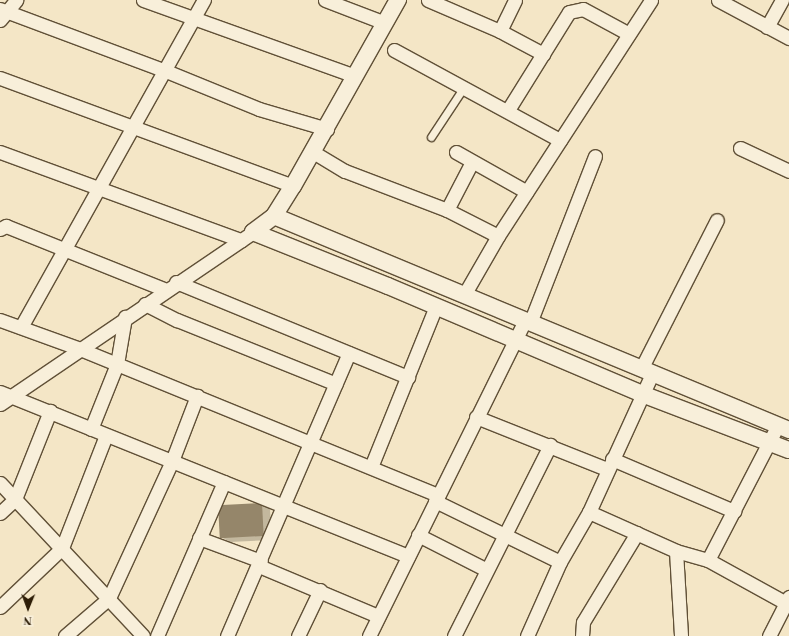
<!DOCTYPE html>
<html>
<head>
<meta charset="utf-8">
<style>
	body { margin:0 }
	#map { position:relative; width:789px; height:636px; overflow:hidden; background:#f4e6c6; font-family:"Libre Bodoni",serif }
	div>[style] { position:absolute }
	.shadow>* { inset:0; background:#0003 }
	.building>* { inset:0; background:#95866a; transform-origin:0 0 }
	.roads { filter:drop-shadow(1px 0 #605037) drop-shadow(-1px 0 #605037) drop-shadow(0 1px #605037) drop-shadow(0 -1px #605037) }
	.service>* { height:7px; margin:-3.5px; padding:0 3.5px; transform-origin:3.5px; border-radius:3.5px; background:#f8efda }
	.minor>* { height:13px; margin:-6.5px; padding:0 6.5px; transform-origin:6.5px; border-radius:6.5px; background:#f8efda }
	.tertiary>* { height:16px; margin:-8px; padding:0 8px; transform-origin:8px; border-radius:8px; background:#f8efda }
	span { translate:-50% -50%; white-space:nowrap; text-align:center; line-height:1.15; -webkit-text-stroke:3px #f8efda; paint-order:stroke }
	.north { position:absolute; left:8px; top:588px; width:40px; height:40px; -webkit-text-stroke:3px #f8efda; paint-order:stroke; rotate:181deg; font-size:11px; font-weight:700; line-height:16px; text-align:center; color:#2e1e07 }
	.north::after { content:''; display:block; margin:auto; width:14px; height:18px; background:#2e1e07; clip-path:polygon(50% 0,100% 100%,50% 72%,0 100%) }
</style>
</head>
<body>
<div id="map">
	<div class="shadow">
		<i style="clip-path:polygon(262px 504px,270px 509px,272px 540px,230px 542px,221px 537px)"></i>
	</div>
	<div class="building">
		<i style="left:262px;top:503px;width:33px;height:44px;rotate:87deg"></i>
	</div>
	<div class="roads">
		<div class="service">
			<i style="left:431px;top:137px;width:60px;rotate:-56.6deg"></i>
		</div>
		<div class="minor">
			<i style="left:143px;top:0;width:225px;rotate:19.7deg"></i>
			<i style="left:325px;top:0;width:64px;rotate:21deg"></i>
			<i style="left:428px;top:0;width:78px;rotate:23.3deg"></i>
			<i style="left:500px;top:31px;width:34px;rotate:-64deg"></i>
			<i style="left:718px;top:0;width:81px;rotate:28.2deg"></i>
			<i style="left:0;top:9px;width:177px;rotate:20.5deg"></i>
			<i style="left:166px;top:71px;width:100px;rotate:22.2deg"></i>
			<i style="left:259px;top:109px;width:71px;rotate:16.4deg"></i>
			<i style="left:0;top:20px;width:26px;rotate:-51deg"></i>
			<i style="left:767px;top:27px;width:31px;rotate:-61deg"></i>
			<i style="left:500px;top:31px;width:49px;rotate:28.1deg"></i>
			<i style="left:394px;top:50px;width:189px;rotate:28.5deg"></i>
			<i style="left:0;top:78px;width:312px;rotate:20.2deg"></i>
			<i style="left:508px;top:110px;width:115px;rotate:-58.1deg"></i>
			<i style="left:569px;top:12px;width:14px;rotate:-12deg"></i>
			<i style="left:583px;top:9px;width:52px;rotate:28.5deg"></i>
			<i style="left:740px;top:148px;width:54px;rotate:25.1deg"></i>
			<i style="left:0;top:152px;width:257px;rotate:20.1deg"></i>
			<i style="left:313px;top:152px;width:37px;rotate:31deg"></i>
			<i style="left:345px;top:171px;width:109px;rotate:20.9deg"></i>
			<i style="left:447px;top:210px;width:54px;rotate:-62.5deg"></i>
			<i style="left:456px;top:152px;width:81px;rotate:29.4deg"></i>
			<i style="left:447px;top:210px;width:57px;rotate:27deg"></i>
			<i style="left:0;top:229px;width:7px;rotate:-27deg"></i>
			<i style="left:6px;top:226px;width:172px;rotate:21.8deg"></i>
			<i style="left:176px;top:282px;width:251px;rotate:22.3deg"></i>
			<i style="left:464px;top:295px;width:68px;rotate:-60deg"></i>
			<i style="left:498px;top:236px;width:281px;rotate:-57deg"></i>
			<i style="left:145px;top:304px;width:36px;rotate:27deg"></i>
			<i style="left:177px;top:320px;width:171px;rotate:21.9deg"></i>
			<i style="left:0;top:320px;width:85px;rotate:19.9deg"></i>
			<i style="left:80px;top:349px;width:387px;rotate:22.2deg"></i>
			<i style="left:530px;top:323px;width:179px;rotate:-68.7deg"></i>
			<i style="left:21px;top:327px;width:375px;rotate:-60.8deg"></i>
			<i style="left:641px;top:369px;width:167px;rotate:-63deg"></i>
			<i style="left:0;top:392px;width:440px;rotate:21.9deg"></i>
			<i style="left:0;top:404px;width:306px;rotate:-34.2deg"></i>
			<i style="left:476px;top:417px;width:141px;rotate:21.7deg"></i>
			<i style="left:91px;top:429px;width:70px;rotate:-68.2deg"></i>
			<i style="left:117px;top:364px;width:48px;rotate:-80.3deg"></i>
			<i style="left:612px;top:459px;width:133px;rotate:23.1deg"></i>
			<i style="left:371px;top:467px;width:174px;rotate:-68deg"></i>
			<i style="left:0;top:483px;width:209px;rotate:46.9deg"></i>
			<i style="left:435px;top:501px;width:139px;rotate:26deg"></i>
			<i style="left:589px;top:512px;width:95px;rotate:24.1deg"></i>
			<i style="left:676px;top:551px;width:33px;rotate:16deg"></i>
			<i style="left:708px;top:560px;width:89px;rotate:28.9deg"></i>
			<i style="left:0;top:513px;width:21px;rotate:-43deg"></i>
			<i style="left:15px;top:499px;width:95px;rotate:-68.3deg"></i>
			<i style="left:418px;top:535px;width:77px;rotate:26.9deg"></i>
			<i style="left:199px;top:538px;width:66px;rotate:20.4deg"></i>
			<i style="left:676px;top:551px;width:85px;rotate:86.6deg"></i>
			<i style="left:708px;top:560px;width:152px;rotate:-62.6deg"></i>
			<i style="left:259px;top:566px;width:129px;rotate:22.8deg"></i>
			<i style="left:0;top:607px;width:86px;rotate:-43.6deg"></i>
			<i style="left:62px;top:548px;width:121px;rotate:-68.7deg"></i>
			<i style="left:65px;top:636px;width:58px;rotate:-40.8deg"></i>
			<i style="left:109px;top:598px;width:151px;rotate:-65.3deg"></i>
			<i style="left:172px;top:461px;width:70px;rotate:-69deg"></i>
			<i style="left:157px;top:636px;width:168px;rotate:-66.5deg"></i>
			<i style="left:227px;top:636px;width:308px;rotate:-66.7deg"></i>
			<i style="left:298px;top:636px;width:51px;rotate:-64.4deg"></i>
			<i style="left:369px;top:636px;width:352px;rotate:-63.7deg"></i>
			<i style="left:454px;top:636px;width:214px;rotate:-63.3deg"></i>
			<i style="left:527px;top:636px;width:81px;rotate:-66deg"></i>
			<i style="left:560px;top:562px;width:58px;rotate:-59.9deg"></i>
			<i style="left:589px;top:512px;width:152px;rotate:-65.5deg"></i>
			<i style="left:582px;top:636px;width:14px;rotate:-86deg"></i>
			<i style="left:583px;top:622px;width:104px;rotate:-58.8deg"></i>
			<i style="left:769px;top:636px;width:44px;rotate:-62.9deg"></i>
		</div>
		<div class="tertiary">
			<i style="left:274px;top:216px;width:558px;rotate:22.56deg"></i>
			<i style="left:253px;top:232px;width:145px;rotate:21.8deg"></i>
			<i style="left:388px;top:286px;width:276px;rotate:23deg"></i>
			<i style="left:642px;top:394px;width:157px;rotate:20.9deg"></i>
			<i style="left:253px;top:232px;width:26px;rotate:-37deg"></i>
			<i style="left:274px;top:216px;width:36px;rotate:-58deg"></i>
			<i style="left:293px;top:186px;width:214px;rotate:-60.6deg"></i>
		</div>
	</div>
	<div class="north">N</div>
</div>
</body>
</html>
